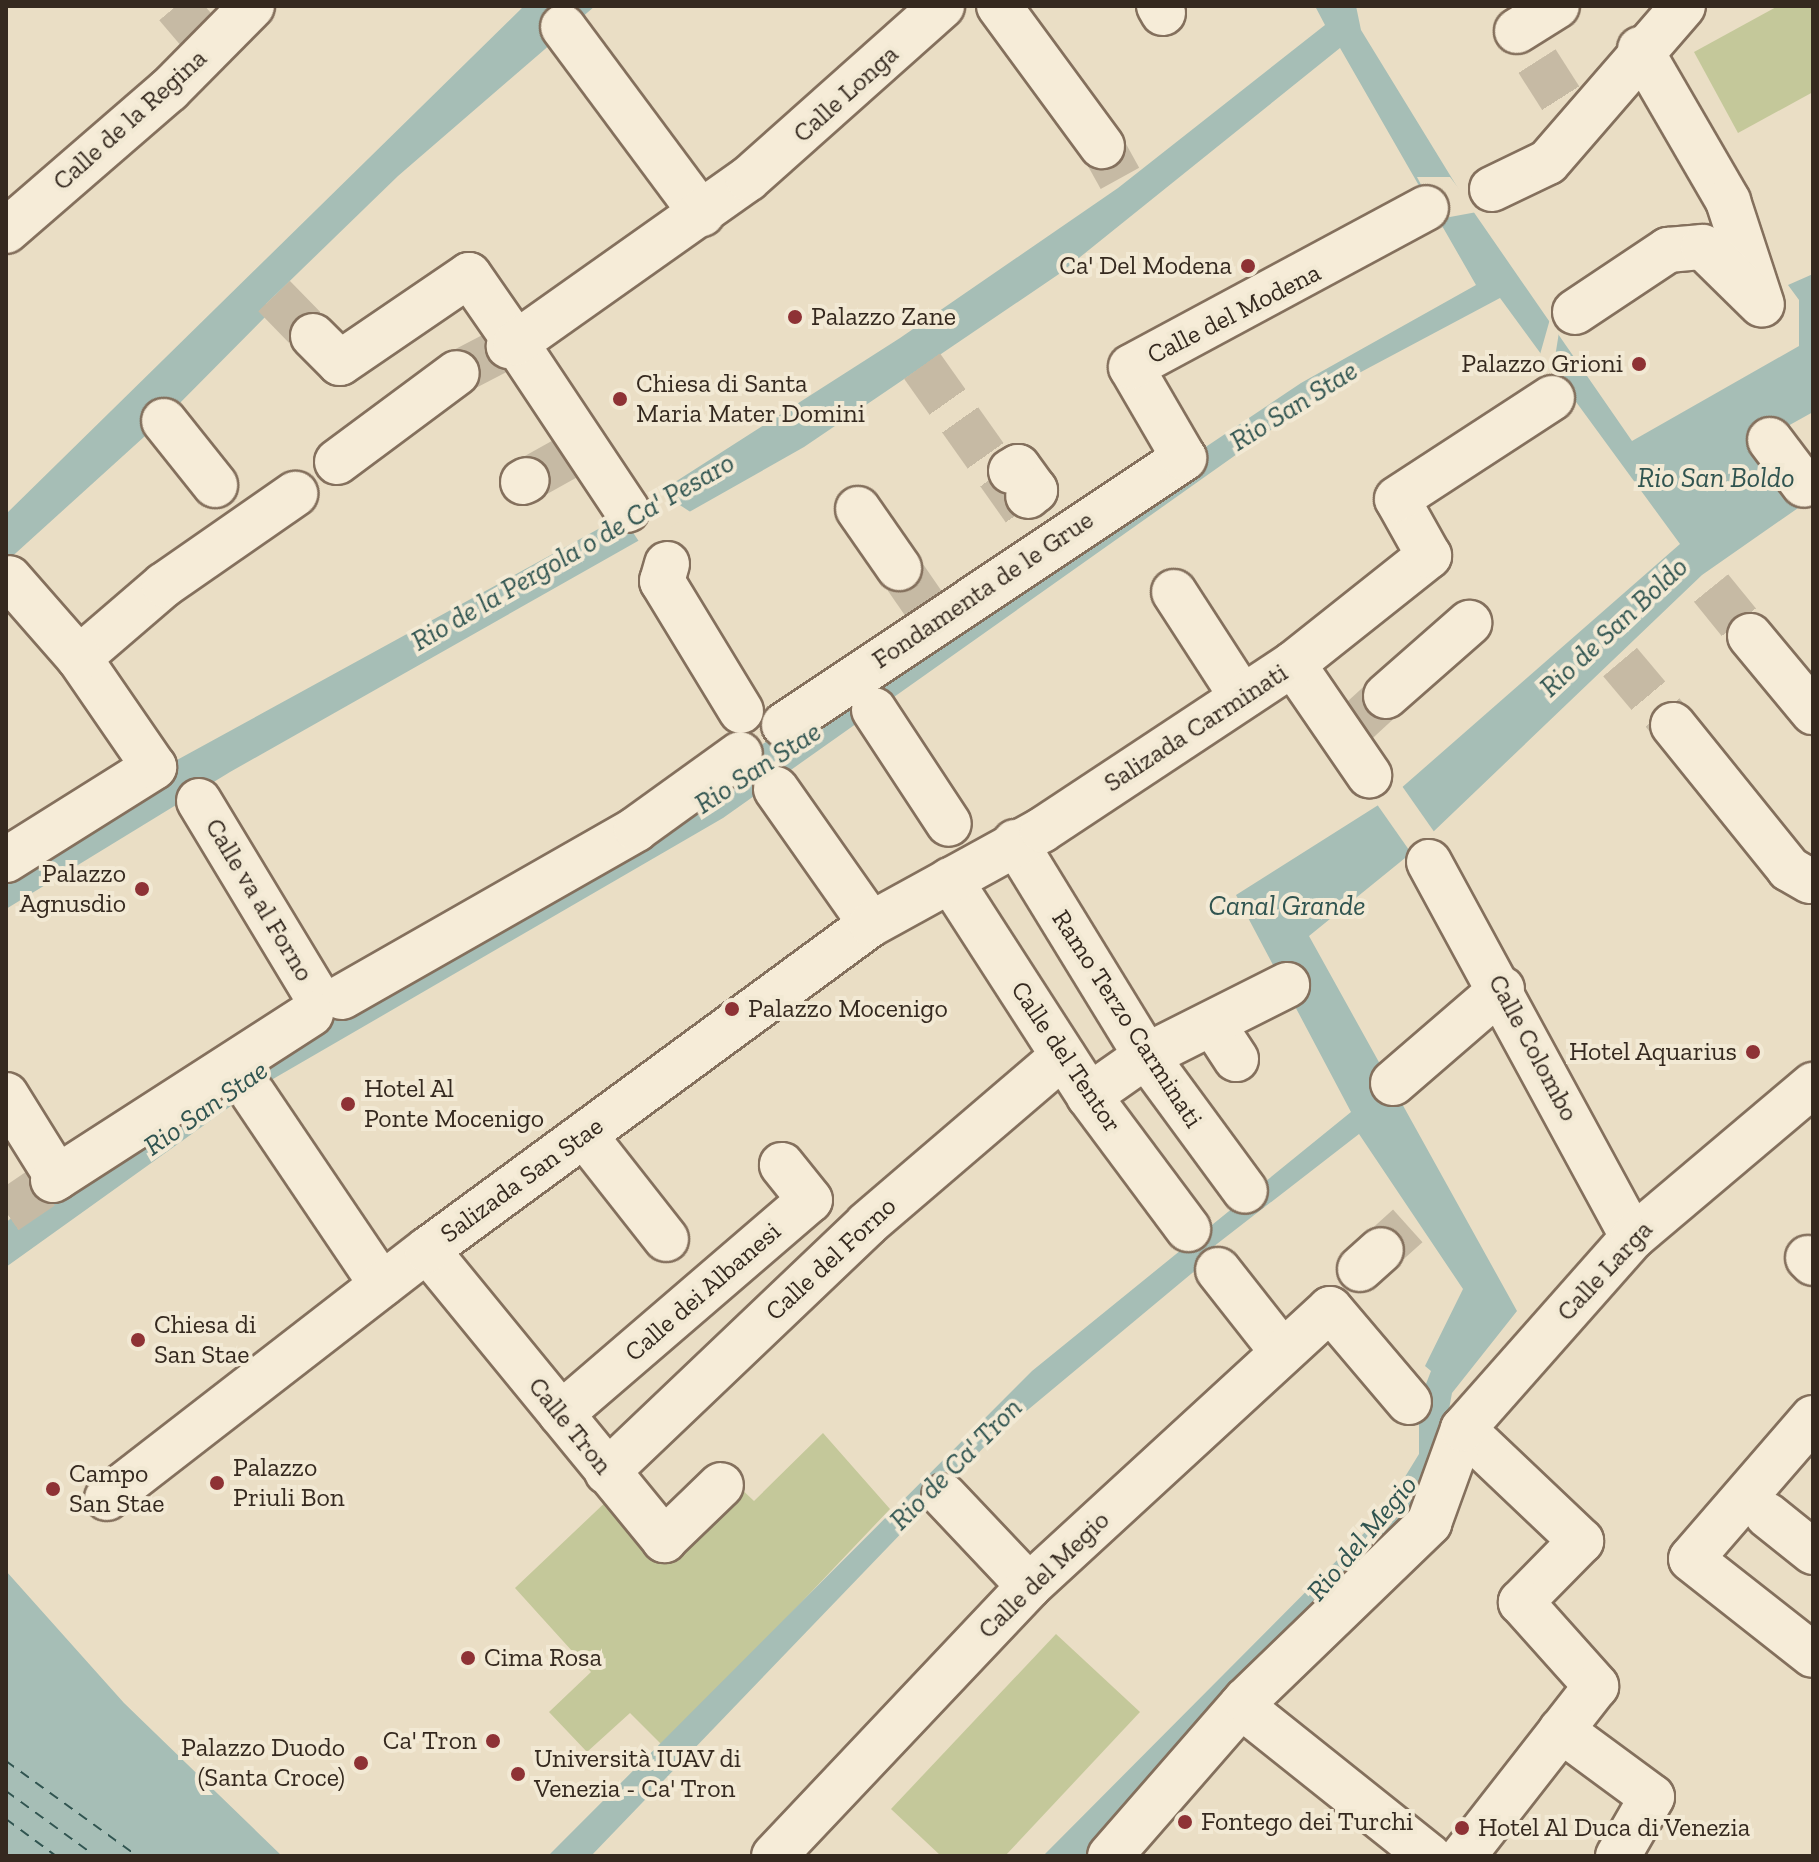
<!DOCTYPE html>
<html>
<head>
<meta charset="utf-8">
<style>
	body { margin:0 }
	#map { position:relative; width:1819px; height:1862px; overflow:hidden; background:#eadec5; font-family:"Zilla Slab",serif }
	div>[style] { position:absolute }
	.green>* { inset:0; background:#c4c89a }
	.water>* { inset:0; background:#a6beb6 }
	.pier>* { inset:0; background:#eadec5; transform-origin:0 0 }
	.ferry>* { height:2px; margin-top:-1px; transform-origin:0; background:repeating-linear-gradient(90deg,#305450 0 10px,transparent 0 18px) }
	.minor-tunnel>* { height:44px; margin-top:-22px; transform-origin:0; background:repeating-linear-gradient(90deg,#c6baa4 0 44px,transparent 0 66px) }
	.roads { filter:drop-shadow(2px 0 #84705d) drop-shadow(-2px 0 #84705d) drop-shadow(0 2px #84705d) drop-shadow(0 -2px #84705d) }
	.minor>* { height:44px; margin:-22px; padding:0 22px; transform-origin:22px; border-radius:22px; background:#f6ecd8 }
	.dots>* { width:22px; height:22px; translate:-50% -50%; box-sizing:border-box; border:4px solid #f2e9d4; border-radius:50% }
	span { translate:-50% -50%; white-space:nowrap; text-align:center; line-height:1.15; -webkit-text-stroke:8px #f2e9d4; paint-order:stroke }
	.street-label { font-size:26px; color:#35291f }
	.poi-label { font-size:26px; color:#35291f }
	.right { translate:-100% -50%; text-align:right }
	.left { translate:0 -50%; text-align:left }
	.water-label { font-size:28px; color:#305450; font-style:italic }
	.frame { position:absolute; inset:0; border:8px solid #35291f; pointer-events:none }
</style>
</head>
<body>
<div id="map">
	<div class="green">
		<i style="clip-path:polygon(1778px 6px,1813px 6px,1813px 92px,1738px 133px,1694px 52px)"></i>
		<i style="clip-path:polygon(823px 1433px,890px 1509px,664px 1747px,630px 1713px,587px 1752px,549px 1712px,591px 1672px,515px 1588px,612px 1496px,672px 1558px,736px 1484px,754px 1501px)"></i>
		<i style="clip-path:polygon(1056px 1634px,1140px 1712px,1005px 1856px,941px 1856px,891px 1809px)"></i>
	</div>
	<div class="water">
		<i style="clip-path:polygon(524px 6px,595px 6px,398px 176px,266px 304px,272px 310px,166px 417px,6px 562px,6px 514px)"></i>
		<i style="clip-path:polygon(1315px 6px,1356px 6px,1361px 30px,1464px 198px,1632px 441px,1799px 346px,1799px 300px,1788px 285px,1813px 274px,1813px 412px,1770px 436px,1811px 499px,1702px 575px,1410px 854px,1309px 936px,1517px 1311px,1452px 1393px,1434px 1491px,1095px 1856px,1043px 1856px,1381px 1516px,1419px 1454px,1419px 1402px,1431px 1371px,1425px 1366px,1463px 1289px,1359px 1134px,1213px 1247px,1203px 1264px,988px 1443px,591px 1856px,548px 1856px,1032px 1371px,1351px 1112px,1236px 895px,1391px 797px,1680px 544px,1500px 298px,1329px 389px,723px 818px,249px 1093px,6px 1267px,6px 1222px,120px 1143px,742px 758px,1301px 383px,1476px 285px,1340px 48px,1059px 274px,804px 447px,230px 772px,6px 909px,6px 872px,166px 766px,622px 516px,900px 338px,1118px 188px,1325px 25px)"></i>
		<i style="clip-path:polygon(6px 1571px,124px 1703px,282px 1856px,6px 1856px)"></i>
	</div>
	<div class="pier">
		<i style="clip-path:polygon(1417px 177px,1450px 177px,1477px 212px,1439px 219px)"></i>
		<i style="clip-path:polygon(1550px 319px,1559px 332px,1554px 364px,1567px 396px,1539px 358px)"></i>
		<i style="clip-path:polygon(660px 492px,692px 513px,642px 546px,622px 516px)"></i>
		<i style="left:1402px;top:786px;width:59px;height:31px;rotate:55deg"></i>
	</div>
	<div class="ferry">
		<i style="left:6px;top:1761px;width:162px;rotate:35.9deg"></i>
		<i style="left:6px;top:1791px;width:110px;rotate:36.1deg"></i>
		<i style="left:6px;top:1819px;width:62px;rotate:36.5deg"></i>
	</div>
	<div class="minor-tunnel">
		<i style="left:176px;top:6px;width:52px;rotate:49.6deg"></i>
		<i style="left:1537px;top:61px;width:82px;rotate:57.5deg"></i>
		<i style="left:1102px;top:146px;width:37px;rotate:61deg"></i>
		<i style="left:274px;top:296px;width:56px;rotate:45.7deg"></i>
		<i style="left:922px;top:366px;width:213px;rotate:54.7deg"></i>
		<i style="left:457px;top:373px;width:59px;rotate:-27.4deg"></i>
		<i style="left:527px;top:480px;width:60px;rotate:-29.1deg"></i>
		<i style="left:899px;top:568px;width:58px;rotate:55.5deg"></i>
		<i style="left:1711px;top:588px;width:62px;rotate:50.9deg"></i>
		<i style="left:1620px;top:662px;width:82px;rotate:49.9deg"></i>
		<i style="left:1349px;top:730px;width:50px;rotate:-42.6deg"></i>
		<i style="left:6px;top:1212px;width:57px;rotate:-34.2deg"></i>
		<i style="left:1381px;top:1250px;width:36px;rotate:-42deg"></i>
	</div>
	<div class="roads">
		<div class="minor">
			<i style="left:999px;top:6px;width:174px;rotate:53.7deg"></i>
			<i style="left:1159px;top:6px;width:8px;rotate:60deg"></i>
			<i style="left:563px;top:27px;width:233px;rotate:53.4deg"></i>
			<i style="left:1517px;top:31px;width:47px;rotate:-32deg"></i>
			<i style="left:1640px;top:49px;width:176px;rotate:59.9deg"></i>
			<i style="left:1728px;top:201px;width:109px;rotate:71.9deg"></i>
			<i style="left:1492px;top:189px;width:62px;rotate:-25.7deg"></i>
			<i style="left:1548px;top:162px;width:206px;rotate:-49.1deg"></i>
			<i style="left:6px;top:231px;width:216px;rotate:-40.9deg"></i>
			<i style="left:169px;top:90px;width:118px;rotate:-45.3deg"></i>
			<i style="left:1575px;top:312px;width:112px;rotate:-33.7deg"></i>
			<i style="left:1668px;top:250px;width:35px;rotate:-5deg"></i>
			<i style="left:1703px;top:247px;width:78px;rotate:44.5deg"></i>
			<i style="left:313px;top:336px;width:38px;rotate:45deg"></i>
			<i style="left:340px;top:363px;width:156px;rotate:-34.3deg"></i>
			<i style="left:469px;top:275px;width:83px;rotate:55.3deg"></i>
			<i style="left:516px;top:343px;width:8px;rotate:157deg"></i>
			<i style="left:164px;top:421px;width:82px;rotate:51.4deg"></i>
			<i style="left:1770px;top:440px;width:56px;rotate:52.9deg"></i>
			<i style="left:337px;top:462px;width:149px;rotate:-36.6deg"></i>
			<i style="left:1011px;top:471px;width:8px;rotate:-30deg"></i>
			<i style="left:1018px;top:467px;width:29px;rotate:54deg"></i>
			<i style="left:1035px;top:490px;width:9px;rotate:139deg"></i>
			<i style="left:523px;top:482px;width:4px;rotate:-27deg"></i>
			<i style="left:858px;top:509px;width:72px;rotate:55.2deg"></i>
			<i style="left:627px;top:510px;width:201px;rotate:-123.6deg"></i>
			<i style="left:516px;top:343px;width:284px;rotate:-35.3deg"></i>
			<i style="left:748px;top:179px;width:260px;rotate:-41.7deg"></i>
			<i style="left:667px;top:564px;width:18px;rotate:106deg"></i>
			<i style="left:662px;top:581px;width:152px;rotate:58.7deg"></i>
			<i style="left:1174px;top:592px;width:125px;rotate:57.1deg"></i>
			<i style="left:1750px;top:636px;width:99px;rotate:50.3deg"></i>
			<i style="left:79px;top:658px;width:112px;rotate:-40.7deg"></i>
			<i style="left:164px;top:585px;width:160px;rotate:-34.8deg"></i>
			<i style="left:1293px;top:664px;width:135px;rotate:55.6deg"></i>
			<i style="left:1386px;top:696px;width:111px;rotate:-41.3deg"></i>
			<i style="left:874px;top:710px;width:136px;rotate:56.7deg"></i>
			<i style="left:784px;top:725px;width:481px;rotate:-33.7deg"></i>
			<i style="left:1184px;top:458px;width:105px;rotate:-120.2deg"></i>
			<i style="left:1131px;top:367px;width:335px;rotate:-28.3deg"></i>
			<i style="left:1673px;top:725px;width:185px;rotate:51.1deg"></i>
			<i style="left:1789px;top:869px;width:24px;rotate:30deg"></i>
			<i style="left:776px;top:789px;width:165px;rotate:54.9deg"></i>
			<i style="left:199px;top:801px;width:232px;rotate:58.9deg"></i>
			<i style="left:1015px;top:842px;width:251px;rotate:58.5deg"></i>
			<i style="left:1146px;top:1056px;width:167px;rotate:53.7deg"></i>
			<i style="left:6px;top:860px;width:175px;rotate:-32.1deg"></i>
			<i style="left:154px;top:767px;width:132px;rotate:-124.5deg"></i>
			<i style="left:79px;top:658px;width:106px;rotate:-131.2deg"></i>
			<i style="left:1429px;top:862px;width:427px;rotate:61.5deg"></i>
			<i style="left:950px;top:880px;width:257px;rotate:57.2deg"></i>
			<i style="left:1089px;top:1096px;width:166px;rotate:53.3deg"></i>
			<i style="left:342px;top:997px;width:339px;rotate:-29.7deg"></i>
			<i style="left:636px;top:829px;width:128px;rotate:-35.8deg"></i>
			<i style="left:1213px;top:1024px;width:42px;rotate:56.7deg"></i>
			<i style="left:1393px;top:1083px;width:144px;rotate:-40.8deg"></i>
			<i style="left:253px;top:1094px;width:230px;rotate:56deg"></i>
			<i style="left:6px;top:1095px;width:97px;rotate:58.1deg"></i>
			<i style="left:1089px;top:1096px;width:70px;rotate:-35.1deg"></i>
			<i style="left:1146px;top:1056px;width:158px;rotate:-26.7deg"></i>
			<i style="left:585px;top:1136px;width:131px;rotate:51.8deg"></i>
			<i style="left:53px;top:1180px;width:307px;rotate:-32.8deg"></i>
			<i style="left:427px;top:1250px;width:375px;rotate:50.7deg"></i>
			<i style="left:664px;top:1540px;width:79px;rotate:-44deg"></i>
			<i style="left:1808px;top:1258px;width:7px;rotate:45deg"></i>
			<i style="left:1360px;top:1269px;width:28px;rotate:-42deg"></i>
			<i style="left:1218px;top:1270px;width:102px;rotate:51.8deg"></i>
			<i style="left:561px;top:1414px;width:328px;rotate:-40.7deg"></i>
			<i style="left:810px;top:1200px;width:45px;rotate:-128.7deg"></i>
			<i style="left:1813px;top:1418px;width:186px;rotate:130.9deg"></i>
			<i style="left:1691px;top:1559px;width:155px;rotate:38.2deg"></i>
			<i style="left:1463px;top:1429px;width:163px;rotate:43.5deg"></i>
			<i style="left:1581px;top:1541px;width:86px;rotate:134.5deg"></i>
			<i style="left:1521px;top:1602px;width:113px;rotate:48.2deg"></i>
			<i style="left:1596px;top:1686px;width:216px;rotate:128deg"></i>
			<i style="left:607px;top:1472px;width:359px;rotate:-43.6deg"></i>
			<i style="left:867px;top:1224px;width:258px;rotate:-40.6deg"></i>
			<i style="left:944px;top:1496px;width:124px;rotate:46.6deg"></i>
			<i style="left:107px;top:1498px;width:405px;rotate:-37.8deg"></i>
			<i style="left:427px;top:1250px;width:551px;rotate:-36.29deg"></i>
			<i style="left:871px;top:924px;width:195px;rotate:-28.8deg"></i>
			<i style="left:1042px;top:830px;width:301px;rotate:-33.5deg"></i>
			<i style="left:1293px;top:664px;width:174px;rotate:-38.5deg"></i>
			<i style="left:1429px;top:556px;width:65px;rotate:-119.3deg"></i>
			<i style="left:1397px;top:499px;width:185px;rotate:-33.1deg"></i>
			<i style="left:1767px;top:1515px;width:59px;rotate:38.8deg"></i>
			<i style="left:1241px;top:1706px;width:241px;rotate:38.6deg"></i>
			<i style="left:1561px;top:1730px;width:113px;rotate:36.4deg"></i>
			<i style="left:1652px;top:1797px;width:68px;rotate:120deg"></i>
			<i style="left:774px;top:1856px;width:371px;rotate:-46.6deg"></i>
			<i style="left:1029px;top:1586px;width:409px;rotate:-42.6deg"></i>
			<i style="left:1330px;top:1309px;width:122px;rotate:49.7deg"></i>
			<i style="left:1110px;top:1856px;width:207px;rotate:-48.9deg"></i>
			<i style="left:1246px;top:1700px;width:255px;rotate:-44deg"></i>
			<i style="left:1429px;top:1523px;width:100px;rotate:-70.1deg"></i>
			<i style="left:1463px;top:1429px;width:256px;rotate:-48.5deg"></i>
			<i style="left:1633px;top:1237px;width:236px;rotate:-40.2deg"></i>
		</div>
	</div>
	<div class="dots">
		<i style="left:1248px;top:266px;background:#8e3235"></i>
		<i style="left:795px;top:317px;background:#8e3235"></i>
		<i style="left:1639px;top:364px;background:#8e3235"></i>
		<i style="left:620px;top:399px;background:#8e3235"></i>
		<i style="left:142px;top:889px;background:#8e3235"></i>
		<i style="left:732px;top:1009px;background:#8e3235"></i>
		<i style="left:1753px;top:1052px;background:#8e3235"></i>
		<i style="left:348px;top:1104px;background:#8e3235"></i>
		<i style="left:138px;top:1340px;background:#8e3235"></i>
		<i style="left:217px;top:1483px;background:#8e3235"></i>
		<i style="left:53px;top:1489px;background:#8e3235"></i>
		<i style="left:468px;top:1658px;background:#8e3235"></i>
		<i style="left:493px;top:1741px;background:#8e3235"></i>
		<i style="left:361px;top:1763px;background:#8e3235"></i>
		<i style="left:518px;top:1774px;background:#8e3235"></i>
		<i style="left:1185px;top:1822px;background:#8e3235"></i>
		<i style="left:1462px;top:1828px;background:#8e3235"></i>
	</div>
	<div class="street-label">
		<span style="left:846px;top:94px;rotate:-42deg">Calle Longa</span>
		<span style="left:130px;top:120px;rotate:-42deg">Calle de la Regina</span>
		<span style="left:1234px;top:314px;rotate:-27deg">Calle del Modena</span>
		<span style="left:983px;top:590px;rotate:-34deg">Fondamenta de le Grue</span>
		<span style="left:1196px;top:728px;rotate:-33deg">Salizada Carminati</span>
		<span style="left:259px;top:900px;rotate:59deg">Calle va al Forno</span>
		<span style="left:1127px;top:1019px;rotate:57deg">Ramo Terzo Carminati</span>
		<span style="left:1533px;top:1048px;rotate:62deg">Calle Colombo</span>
		<span style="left:1066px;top:1057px;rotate:56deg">Calle del Tentor</span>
		<span style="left:522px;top:1180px;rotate:-36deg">Salizada San Stae</span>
		<span style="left:831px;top:1259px;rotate:-43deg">Calle del Forno</span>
		<span style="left:1605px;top:1271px;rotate:-47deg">Calle Larga</span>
		<span style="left:703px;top:1292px;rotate:-41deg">Calle dei Albanesi</span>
		<span style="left:570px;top:1426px;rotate:51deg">Calle Tron</span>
		<span style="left:1044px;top:1575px;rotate:-44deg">Calle del Megio</span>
	</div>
	<div class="poi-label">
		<span class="right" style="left:1232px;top:266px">Ca' Del Modena</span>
		<span class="left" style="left:811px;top:317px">Palazzo Zane</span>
		<span class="right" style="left:1623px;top:364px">Palazzo Grioni</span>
		<span class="left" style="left:636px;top:399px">Chiesa di Santa<br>Maria Mater Domini</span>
		<span class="right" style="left:126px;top:889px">Palazzo<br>Agnusdio</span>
		<span class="left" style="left:748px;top:1009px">Palazzo Mocenigo</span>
		<span class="right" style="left:1737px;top:1052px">Hotel Aquarius</span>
		<span class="left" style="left:364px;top:1104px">Hotel Al<br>Ponte Mocenigo</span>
		<span class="left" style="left:154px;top:1340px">Chiesa di<br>San Stae</span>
		<span class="left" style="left:233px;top:1483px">Palazzo<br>Priuli Bon</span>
		<span class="left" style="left:69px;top:1489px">Campo<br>San Stae</span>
		<span class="left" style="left:484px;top:1658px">Cima Rosa</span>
		<span class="right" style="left:477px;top:1741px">Ca' Tron</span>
		<span class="right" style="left:345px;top:1763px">Palazzo Duodo<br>(Santa Croce)</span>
		<span class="left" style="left:534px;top:1774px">Università IUAV di<br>Venezia - Ca' Tron</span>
		<span class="left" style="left:1201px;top:1822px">Fontego dei Turchi</span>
		<span class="left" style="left:1478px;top:1828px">Hotel Al Duca di Venezia</span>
	</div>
	<div class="water-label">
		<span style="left:1294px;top:406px;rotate:-32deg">Rio San Stae</span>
		<span style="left:1716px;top:478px">Rio San Boldo</span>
		<span style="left:573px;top:552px;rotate:-30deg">Rio de la Pergola o de Ca' Pesaro</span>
		<span style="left:1614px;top:627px;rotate:-43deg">Rio de San Boldo</span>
		<span style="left:758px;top:768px;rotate:-33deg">Rio San Stae</span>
		<span style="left:1287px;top:906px">Canal Grande</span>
		<span style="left:206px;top:1108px;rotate:-35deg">Rio San Stae</span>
		<span style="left:956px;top:1464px;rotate:-45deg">Rio de Ca' Tron</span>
		<span style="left:1362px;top:1538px;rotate:-50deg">Rio del Megio</span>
	</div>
	<div class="frame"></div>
</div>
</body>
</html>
